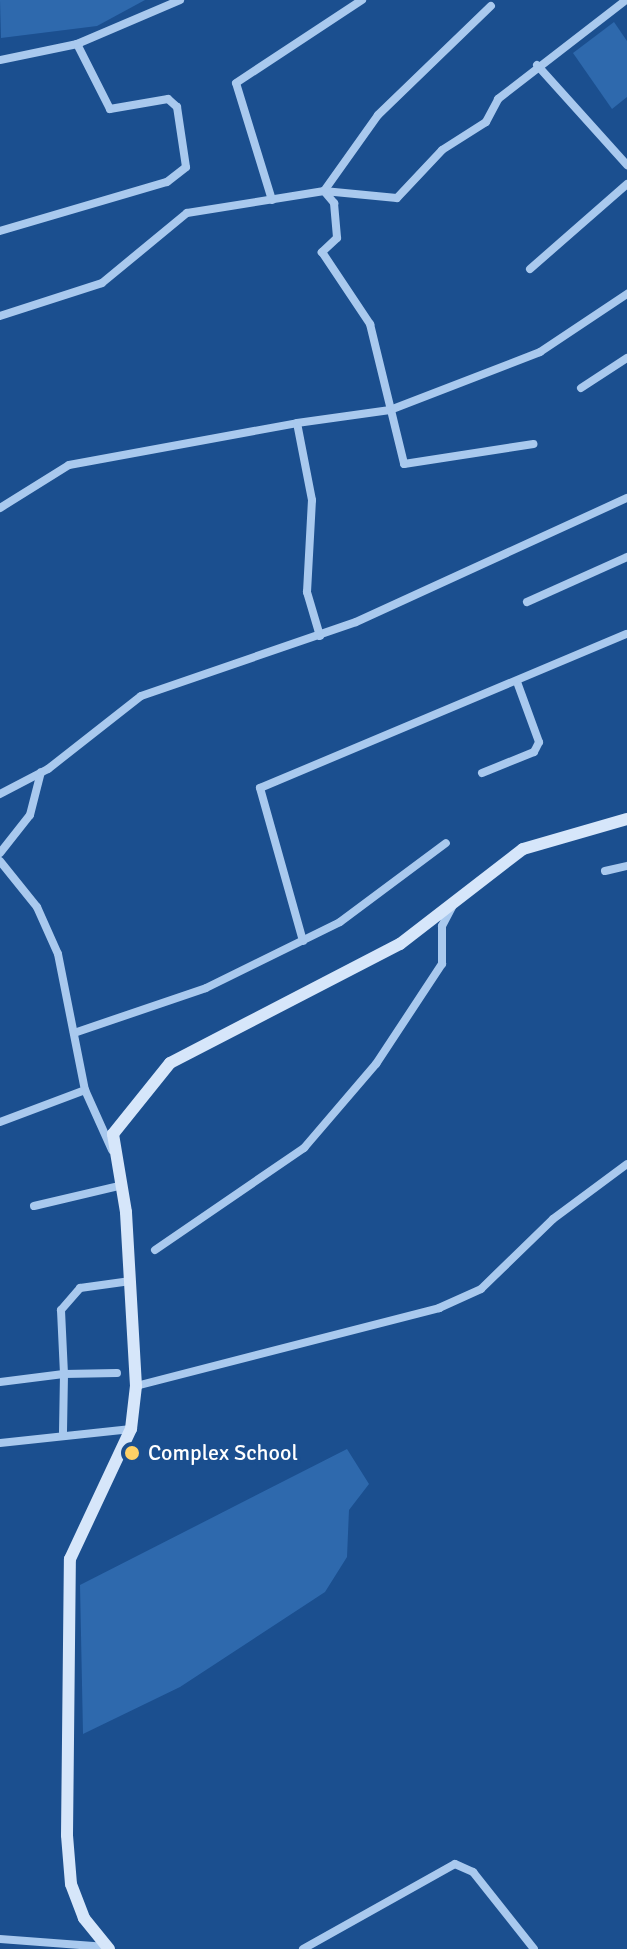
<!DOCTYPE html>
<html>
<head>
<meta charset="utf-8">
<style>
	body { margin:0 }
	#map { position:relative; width:627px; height:1949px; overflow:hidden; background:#1b4f8f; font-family:Signika,sans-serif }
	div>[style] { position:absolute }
	.green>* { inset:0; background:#2e69ad }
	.minor>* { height:8px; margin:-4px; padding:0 4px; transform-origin:4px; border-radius:4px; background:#a9c9ee }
	.secondary>* { height:12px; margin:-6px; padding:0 6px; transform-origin:6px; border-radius:6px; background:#d6e6fa }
	.dots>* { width:22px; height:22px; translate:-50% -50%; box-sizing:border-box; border:4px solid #1b4f8f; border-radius:50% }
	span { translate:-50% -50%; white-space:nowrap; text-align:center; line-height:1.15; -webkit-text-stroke:7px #1b4f8f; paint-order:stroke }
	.poi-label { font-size:22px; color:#fff }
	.left { translate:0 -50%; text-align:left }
</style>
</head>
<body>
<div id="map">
	<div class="green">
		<i style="clip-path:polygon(0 0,145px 0,97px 26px,1px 38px)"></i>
		<i style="clip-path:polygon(614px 22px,627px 41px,627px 97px,612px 109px,573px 53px)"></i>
		<i style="clip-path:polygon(347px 1449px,369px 1484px,349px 1510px,347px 1557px,325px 1592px,180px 1687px,83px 1734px,80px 1585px)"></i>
	</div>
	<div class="minor">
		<i style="left:0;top:60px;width:79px;rotate:-11.7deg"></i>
		<i style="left:77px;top:44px;width:112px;rotate:-23.1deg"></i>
		<i style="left:537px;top:65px;width:135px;rotate:48deg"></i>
		<i style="left:324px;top:191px;width:16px;rotate:50deg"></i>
		<i style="left:334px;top:203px;width:35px;rotate:85deg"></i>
		<i style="left:337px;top:238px;width:21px;rotate:137deg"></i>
		<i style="left:322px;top:252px;width:87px;rotate:56.3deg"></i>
		<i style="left:370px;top:324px;width:144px;rotate:76.3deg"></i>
		<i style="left:404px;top:464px;width:131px;rotate:-8.8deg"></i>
		<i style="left:324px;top:191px;width:73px;rotate:5.5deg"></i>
		<i style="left:397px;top:198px;width:66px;rotate:-46.8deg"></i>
		<i style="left:442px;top:150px;width:52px;rotate:-32.5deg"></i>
		<i style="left:486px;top:122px;width:26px;rotate:-62deg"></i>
		<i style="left:498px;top:99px;width:162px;rotate:-37.7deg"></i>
		<i style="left:272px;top:200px;width:122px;rotate:-107.1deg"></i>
		<i style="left:236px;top:83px;width:151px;rotate:-33.4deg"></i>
		<i style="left:0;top:231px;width:174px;rotate:-16.4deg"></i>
		<i style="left:167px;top:182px;width:24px;rotate:-38deg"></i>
		<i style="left:186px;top:167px;width:61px;rotate:-98.5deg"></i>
		<i style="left:177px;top:107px;width:12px;rotate:-138deg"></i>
		<i style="left:168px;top:99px;width:59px;rotate:170.2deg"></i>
		<i style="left:110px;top:109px;width:73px;rotate:-116.9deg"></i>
		<i style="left:530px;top:269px;width:129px;rotate:-41.2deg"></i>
		<i style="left:0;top:316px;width:107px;rotate:-17.9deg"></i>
		<i style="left:102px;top:283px;width:110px;rotate:-39.5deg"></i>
		<i style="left:187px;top:213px;width:139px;rotate:-9.1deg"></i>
		<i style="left:324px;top:191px;width:93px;rotate:-54.6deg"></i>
		<i style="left:378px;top:115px;width:157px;rotate:-44deg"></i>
		<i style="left:581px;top:388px;width:55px;rotate:-33.1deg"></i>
		<i style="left:0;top:508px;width:81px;rotate:-31.9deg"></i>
		<i style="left:69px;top:465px;width:232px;rotate:-10.4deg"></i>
		<i style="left:527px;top:602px;width:110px;rotate:-24.2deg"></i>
		<i style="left:320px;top:636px;width:46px;rotate:-106.5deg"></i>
		<i style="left:307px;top:592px;width:92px;rotate:-86.9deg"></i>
		<i style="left:312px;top:500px;width:78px;rotate:-101deg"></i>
		<i style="left:297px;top:423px;width:94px;rotate:-8deg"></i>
		<i style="left:390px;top:410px;width:161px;rotate:-21.1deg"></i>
		<i style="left:540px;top:352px;width:105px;rotate:-33.7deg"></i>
		<i style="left:482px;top:773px;width:56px;rotate:-22deg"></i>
		<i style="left:534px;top:752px;width:11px;rotate:-63deg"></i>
		<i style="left:539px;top:742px;width:64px;rotate:-110.1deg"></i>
		<i style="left:0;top:794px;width:54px;rotate:-27.5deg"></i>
		<i style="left:48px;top:769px;width:118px;rotate:-38.1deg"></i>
		<i style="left:141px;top:696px;width:227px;rotate:-19deg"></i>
		<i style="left:356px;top:622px;width:298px;rotate:-24.6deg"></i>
		<i style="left:0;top:853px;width:48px;rotate:-51.7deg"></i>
		<i style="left:30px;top:815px;width:44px;rotate:-75.7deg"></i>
		<i style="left:0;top:861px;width:59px;rotate:51.2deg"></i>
		<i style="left:37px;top:907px;width:51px;rotate:65.9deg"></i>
		<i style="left:58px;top:954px;width:139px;rotate:78.8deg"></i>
		<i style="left:85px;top:1090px;width:66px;rotate:65.8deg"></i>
		<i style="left:605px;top:871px;width:23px;rotate:-13deg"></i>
		<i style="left:303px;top:941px;width:159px;rotate:-105.7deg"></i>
		<i style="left:260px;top:788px;width:398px;rotate:-22.8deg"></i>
		<i style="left:74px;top:1033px;width:139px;rotate:-18.8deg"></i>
		<i style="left:206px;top:988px;width:149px;rotate:-26.2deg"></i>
		<i style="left:340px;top:922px;width:132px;rotate:-36.7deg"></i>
		<i style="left:0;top:1122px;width:91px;rotate:-20.6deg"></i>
		<i style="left:34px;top:1206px;width:91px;rotate:-13.3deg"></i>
		<i style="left:155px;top:1250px;width:181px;rotate:-34.4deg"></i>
		<i style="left:304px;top:1148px;width:111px;rotate:-49.4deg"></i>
		<i style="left:376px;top:1064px;width:120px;rotate:-56.6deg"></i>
		<i style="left:442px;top:964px;width:38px;rotate:-90deg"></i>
		<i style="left:442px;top:926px;width:21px;rotate:-62deg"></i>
		<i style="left:117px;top:1373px;width:53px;rotate:178.9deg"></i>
		<i style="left:64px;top:1374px;width:64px;rotate:-92.7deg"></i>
		<i style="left:61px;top:1310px;width:29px;rotate:-49deg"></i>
		<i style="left:80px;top:1288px;width:51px;rotate:-7.8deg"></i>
		<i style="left:0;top:1382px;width:64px;rotate:-7.1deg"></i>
		<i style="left:64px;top:1374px;width:58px;rotate:91deg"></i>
		<i style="left:136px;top:1386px;width:313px;rotate:-14.4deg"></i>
		<i style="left:439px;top:1308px;width:46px;rotate:-24.3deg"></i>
		<i style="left:481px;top:1289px;width:100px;rotate:-44.2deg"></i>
		<i style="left:553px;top:1219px;width:92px;rotate:-36.6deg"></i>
		<i style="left:0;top:1443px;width:132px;rotate:-6.1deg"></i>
		<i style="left:0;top:1939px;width:107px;rotate:4.3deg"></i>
		<i style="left:303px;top:1949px;width:174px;rotate:-29.2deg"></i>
		<i style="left:455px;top:1864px;width:20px;rotate:24deg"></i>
		<i style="left:473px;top:1872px;width:98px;rotate:51.6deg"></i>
	</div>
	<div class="secondary">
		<i style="left:109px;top:1949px;width:40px;rotate:-129deg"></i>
		<i style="left:84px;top:1918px;width:36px;rotate:-111deg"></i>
		<i style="left:71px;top:1884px;width:49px;rotate:-94.7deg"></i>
		<i style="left:67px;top:1835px;width:276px;rotate:-89.4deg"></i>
		<i style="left:70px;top:1559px;width:144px;rotate:-64.9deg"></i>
		<i style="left:131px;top:1429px;width:43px;rotate:-83.4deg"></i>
		<i style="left:136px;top:1386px;width:174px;rotate:-93.3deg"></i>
		<i style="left:126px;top:1212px;width:79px;rotate:-99.5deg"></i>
		<i style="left:113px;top:1134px;width:91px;rotate:-51.2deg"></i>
		<i style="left:170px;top:1063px;width:259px;rotate:-27.4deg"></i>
		<i style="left:400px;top:944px;width:155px;rotate:-37.7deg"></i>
		<i style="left:523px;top:849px;width:108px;rotate:-16.1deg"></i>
	</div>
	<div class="dots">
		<i style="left:132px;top:1453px;background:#ffd166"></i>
	</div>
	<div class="poi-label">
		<span class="left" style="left:148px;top:1453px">Complex School</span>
	</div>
</div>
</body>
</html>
